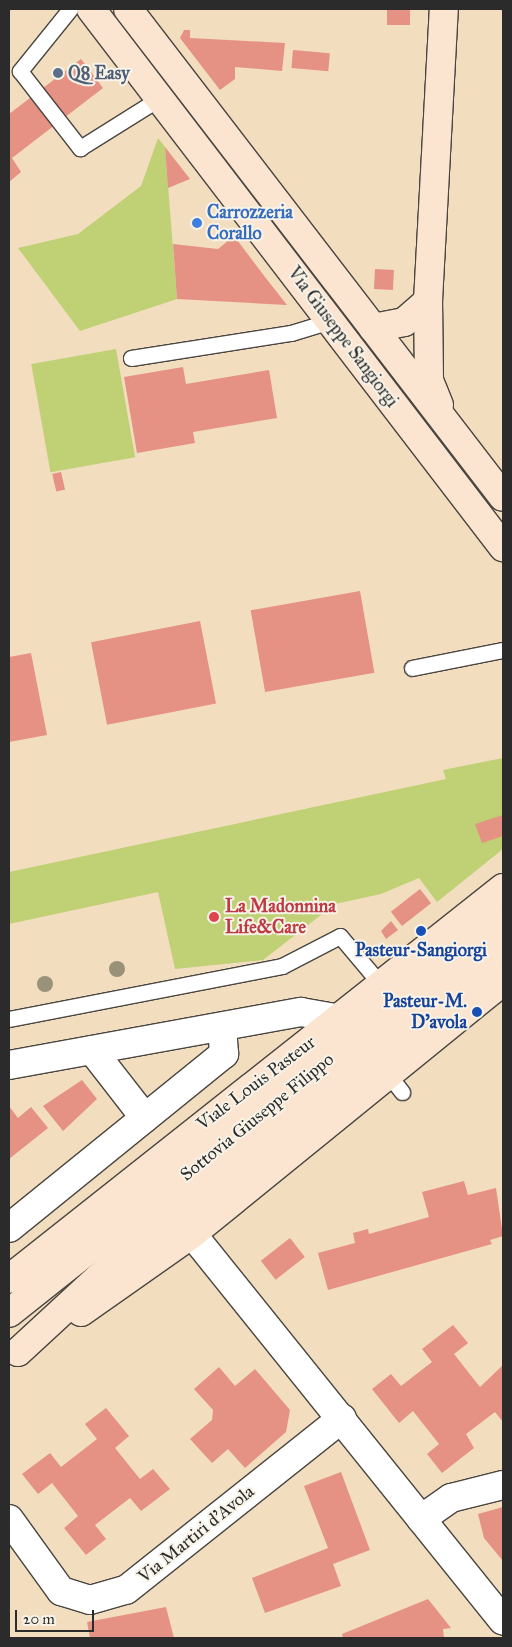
<!DOCTYPE html>
<html>
<head>
<meta charset="utf-8">
<style>
	body { margin:0 }
	#map { position:relative; width:512px; height:1647px; overflow:hidden; background:#f3ddbf; font-family:"IM FELL Great Primer",serif }
	div>[style] { position:absolute }
	.green>* { inset:0; background:#bfd174; transform-origin:0 0 }
	.building>* { inset:0; background:#e59183; transform-origin:0 0 }
	.roads { filter:drop-shadow(1px 0 #494641) drop-shadow(-1px 0 #494641) drop-shadow(0 1px #494641) drop-shadow(0 -1px #494641) }
	.lane>* { height:15px; margin:-7.5px; padding:0 7.5px; transform-origin:7.5px; border-radius:7.5px; background:#fff }
	.street>* { height:28px; margin:-14px; padding:0 14px; transform-origin:14px; border-radius:14px; background:#fff }
	.secondary>* { height:28px; margin:-14px; padding:0 14px; transform-origin:14px; border-radius:14px; background:#fce5d0 }
	.trees>* { width:16px; height:16px; margin:-8px; border-radius:50%; background:#999278 }
	.dots>* { width:14px; height:14px; translate:-50% -50%; box-sizing:border-box; border:2px solid #f7f3e8; border-radius:50% }
	span { translate:-50% -50%; white-space:nowrap; text-align:center; line-height:1.15; -webkit-text-stroke:4px #f7f3e8; paint-order:stroke }
	.service-label { font-size:18px; color:#4e5e75; font-weight:700 }
	.left { translate:0 -50%; text-align:left }
	.shop-label { font-size:18px; color:#366cbe; font-weight:700 }
	.street-label { font-size:18px; color:#2b2b2b }
	.health-label { font-size:18px; color:#be3a42; font-weight:700 }
	.transit-label { font-size:18px; color:#164399; font-weight:700 }
	.right { translate:-100% -50%; text-align:right }
	.frame { position:absolute; inset:0; border:10px solid #2b2b2b; pointer-events:none }
	.scale { position:absolute; left:15px; top:1610px; width:79px; height:22px; box-sizing:border-box; border:2px solid #2b2b2b; border-top:0; padding-left:6px; font-size:15px; line-height:18px; white-space:nowrap; color:#2b2b2b; -webkit-text-stroke:4px #f7f3e8; paint-order:stroke }
</style>
</head>
<body>
<div id="map">
	<div class="green">
		<i style="clip-path:polygon(158px 138px,165px 147px,177px 299px,80px 331px,18px 248px,78px 234px,141px 186px)"></i>
		<i style="left:116px;top:349px;width:110px;height:86px;rotate:80deg"></i>
		<i style="clip-path:polygon(503px 758px,503px 849px,437px 902px,419px 878px,381px 894px,335px 904px,263px 960px,175px 969px,158px 892px,9px 924px,9px 872px,446px 779px,443px 770px)"></i>
	</div>
	<div class="building">
		<i style="left:387px;top:9px;width:23px;height:16px"></i>
		<i style="clip-path:polygon(184px 30px,190px 30px,190px 38px,285px 43px,282px 71px,235px 67px,235px 79px,220px 90px,180px 38px)"></i>
		<i style="left:293px;top:50px;width:37px;height:18px;rotate:5deg"></i>
		<i style="clip-path:polygon(81px 59px,103px 88px,12px 158px,21px 172px,9px 182px,9px 114px)"></i>
		<i style="clip-path:polygon(165px 147px,190px 179px,168px 188px)"></i>
		<i style="clip-path:polygon(234px 236px,265px 277px,287px 305px,177px 299px,173px 244px,218px 249px)"></i>
		<i style="left:375px;top:269px;width:19px;height:20px;rotate:3deg"></i>
		<i style="clip-path:polygon(183px 367px,186px 384px,269px 370px,277px 418px,193px 432px,195px 443px,137px 453px,124px 377px)"></i>
		<i style="left:61px;top:472px;width:18px;height:9px;rotate:77deg"></i>
		<i style="left:360px;top:591px;width:83px;height:111px;rotate:80deg"></i>
		<i style="left:200px;top:621px;width:84px;height:111px;rotate:79deg"></i>
		<i style="clip-path:polygon(31px 653px,47px 735px,9px 742px,9px 657px)"></i>
		<i style="clip-path:polygon(503px 815px,503px 836px,482px 843px,475px 824px)"></i>
		<i style="left:420px;top:889px;width:18px;height:37px;rotate:52deg"></i>
		<i style="clip-path:polygon(391px 921px,398px 930px,386px 939px,381px 931px)"></i>
		<i style="clip-path:polygon(82px 1080px,97px 1099px,63px 1131px,43px 1106px)"></i>
		<i style="clip-path:polygon(9px 1106px,18px 1118px,31px 1107px,48px 1128px,9px 1159px)"></i>
		<i style="clip-path:polygon(464px 1181px,468px 1195px,496px 1188px,503px 1236px,490px 1240px,492px 1244px,328px 1290px,318px 1253px,355px 1243px,353px 1233px,368px 1229px,369px 1234px,429px 1217px,422px 1192px)"></i>
		<i style="left:290px;top:1238px;width:24px;height:37px;rotate:52deg"></i>
		<i style="clip-path:polygon(453px 1325px,468px 1343px,454px 1354px,480px 1387px,503px 1365px,503px 1422px,495px 1412px,466px 1434px,474px 1448px,442px 1473px,427px 1454px,439px 1444px,413px 1411px,399px 1423px,372px 1389px,391px 1374px,401px 1386px,432px 1362px,422px 1349px)"></i>
		<i style="clip-path:polygon(219px 1367px,235px 1386px,255px 1369px,290px 1410px,286px 1432px,245px 1468px,228px 1449px,212px 1463px,190px 1439px,212px 1420px,213px 1410px,194px 1389px)"></i>
		<i style="clip-path:polygon(106px 1408px,129px 1436px,115px 1448px,140px 1479px,153px 1469px,170px 1489px,141px 1511px,130px 1498px,95px 1525px,106px 1539px,86px 1555px,64px 1528px,78px 1516px,52px 1483px,38px 1494px,22px 1474px,50px 1453px,61px 1467px,97px 1439px,85px 1424px)"></i>
		<i style="clip-path:polygon(341px 1472px,370px 1550px,333px 1564px,341px 1586px,265px 1613px,252px 1578px,328px 1548px,304px 1486px)"></i>
		<i style="clip-path:polygon(503px 1507px,503px 1561px,484px 1538px,478px 1514px)"></i>
		<i style="clip-path:polygon(428px 1599px,451px 1628px,443px 1629px,444px 1638px,343px 1638px,342px 1634px)"></i>
		<i style="clip-path:polygon(166px 1607px,174px 1638px,90px 1638px,87px 1622px)"></i>
	</div>
	<div class="roads">
		<div class="lane">
			<i style="left:70px;top:9px;width:80px;rotate:128.9deg"></i>
			<i style="left:20px;top:71px;width:98px;rotate:52.1deg"></i>
			<i style="left:80px;top:148px;width:94px;rotate:-32deg"></i>
			<i style="left:131px;top:358px;width:162px;rotate:-8.9deg"></i>
			<i style="left:291px;top:333px;width:41px;rotate:-17.1deg"></i>
			<i style="left:412px;top:668px;width:93px;rotate:-11.2deg"></i>
			<i style="left:9px;top:1019px;width:278px;rotate:-11deg"></i>
			<i style="left:282px;top:966px;width:65px;rotate:-27.3deg"></i>
			<i style="left:340px;top:936px;width:65px;rotate:50deg"></i>
			<i style="left:388px;top:1074px;width:23px;rotate:52deg"></i>
		</div>
		<div class="street">
			<i style="left:92px;top:1050px;width:86px;rotate:52.1deg"></i>
			<i style="left:9px;top:1065px;width:297px;rotate:-10.3deg"></i>
			<i style="left:301px;top:1012px;width:39px;rotate:10deg"></i>
			<i style="left:9px;top:1228px;width:277px;rotate:-39deg"></i>
			<i style="left:224px;top:1054px;width:27px;rotate:-94deg"></i>
			<i style="left:192px;top:1234px;width:496px;rotate:51.2deg"></i>
			<i style="left:9px;top:1519px;width:89px;rotate:54.2deg"></i>
			<i style="left:61px;top:1591px;width:30px;rotate:17deg"></i>
			<i style="left:90px;top:1600px;width:37px;rotate:-16deg"></i>
			<i style="left:126px;top:1590px;width:276px;rotate:-38.5deg"></i>
			<i style="left:421px;top:1519px;width:37px;rotate:-35deg"></i>
			<i style="left:451px;top:1498px;width:54px;rotate:-14deg"></i>
		</div>
		<div class="secondary">
			<i style="left:91px;top:9px;width:678px;rotate:52.56deg"></i>
			<i style="left:128px;top:9px;width:615px;rotate:52.46deg"></i>
			<i style="left:373px;top:328px;width:32px;rotate:-11deg"></i>
			<i style="left:404px;top:322px;width:32px;rotate:-41deg"></i>
			<i style="left:439px;top:405px;width:27px;rotate:-112deg"></i>
			<i style="left:429px;top:380px;width:79px;rotate:-90.7deg"></i>
			<i style="left:428px;top:301px;width:292px;rotate:-86.9deg"></i>
			<i style="left:9px;top:1279px;width:630px;rotate:-38.36deg"></i>
			<i style="left:81px;top:1312px;width:136px;rotate:-35.1deg"></i>
			<i style="left:192px;top:1234px;width:401px;rotate:-39.1deg"></i>
			<i style="left:9px;top:1313px;width:631px;rotate:-38.5deg"></i>
			<i style="left:18px;top:1352px;width:143px;rotate:-42.7deg"></i>
			<i style="left:123px;top:1255px;width:489px;rotate:-38.9deg"></i>
		</div>
	</div>
	<div class="trees">
		<i style="left:117px;top:969px"></i>
		<i style="left:45px;top:984px"></i>
	</div>
	<div class="dots">
		<i style="left:58px;top:73px;background:#5c6f8a"></i>
		<i style="left:197px;top:223px;background:#3f7fe0"></i>
		<i style="left:214px;top:917px;background:#e0444e"></i>
		<i style="left:421px;top:931px;background:#1a4fb4"></i>
		<i style="left:477px;top:1012px;background:#1a4fb4"></i>
	</div>
	<div class="service-label">
		<span class="left" style="left:68px;top:73px">Q8 Easy</span>
	</div>
	<div class="shop-label">
		<span class="left" style="left:207px;top:223px">Carrozzeria<br>Corallo</span>
	</div>
	<div class="street-label">
		<span style="left:343px;top:337px;rotate:53deg">Via Giuseppe Sangiorgi</span>
		<span style="left:256px;top:1083px;rotate:-37deg">Viale Louis Pasteur</span>
		<span style="left:257px;top:1117px;rotate:-39deg">Sottovia Giuseppe Filippo</span>
		<span style="left:196px;top:1534px;rotate:-39deg">Via Martiri d'Avola</span>
	</div>
	<div class="health-label">
		<span class="left" style="left:225px;top:917px">La Madonnina<br>Life&amp;Care</span>
	</div>
	<div class="transit-label">
		<span style="left:421px;top:950px">Pasteur-Sangiorgi</span>
		<span class="right" style="left:467px;top:1012px">Pasteur-M.<br>D'avola</span>
	</div>
	<div class="frame"></div>
	<div class="scale">20 m</div>
</div>
</body>
</html>
